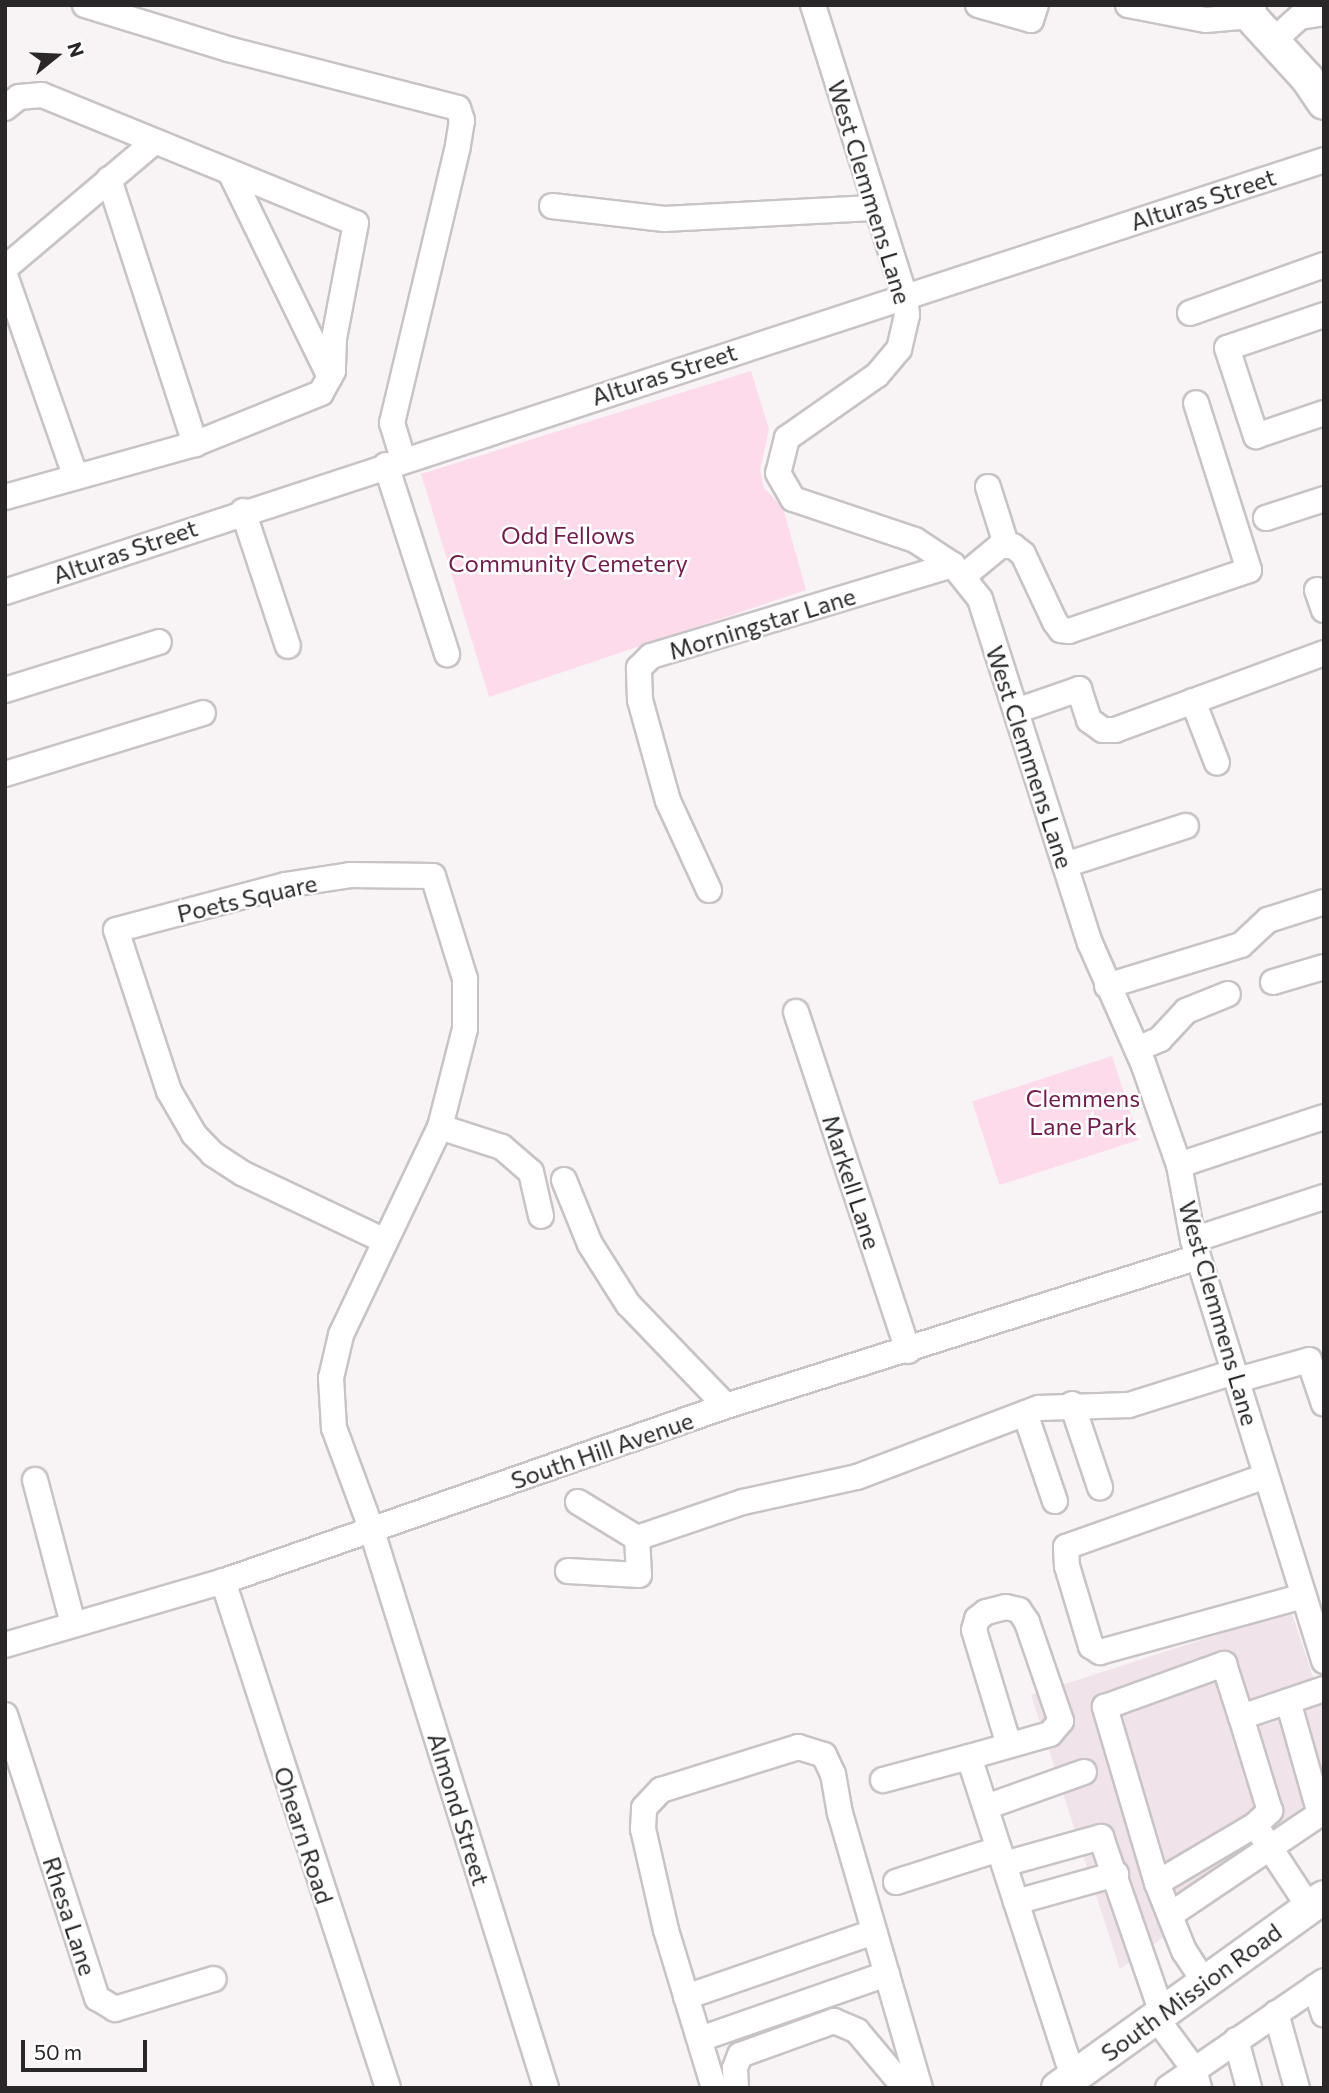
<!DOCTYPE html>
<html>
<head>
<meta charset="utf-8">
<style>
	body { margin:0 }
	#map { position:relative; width:1329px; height:2093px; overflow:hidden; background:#f8f3f5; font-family:Commissioner,sans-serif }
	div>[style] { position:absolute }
	.built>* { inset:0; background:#f0e3e9 }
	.green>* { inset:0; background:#fddbeb; transform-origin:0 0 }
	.roads { filter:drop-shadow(2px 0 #c8c3c5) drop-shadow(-2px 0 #c8c3c5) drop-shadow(0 2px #c8c3c5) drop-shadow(0 -2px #c8c3c5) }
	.minor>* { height:24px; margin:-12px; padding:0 12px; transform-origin:12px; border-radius:12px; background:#fff }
	.major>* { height:32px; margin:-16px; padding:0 16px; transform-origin:16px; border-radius:16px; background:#fff }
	span { translate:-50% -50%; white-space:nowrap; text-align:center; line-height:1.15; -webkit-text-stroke:5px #fff; paint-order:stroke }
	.street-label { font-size:24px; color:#292728 }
	.park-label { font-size:24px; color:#701c4d }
	.frame { position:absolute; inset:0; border:7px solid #292728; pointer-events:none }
	.north { position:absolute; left:21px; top:21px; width:70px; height:70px; -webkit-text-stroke:5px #fff; paint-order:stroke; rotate:72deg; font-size:19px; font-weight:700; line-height:28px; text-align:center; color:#292728 }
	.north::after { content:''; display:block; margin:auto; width:24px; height:32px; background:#292728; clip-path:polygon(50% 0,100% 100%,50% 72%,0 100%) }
	.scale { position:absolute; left:21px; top:2040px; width:126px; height:32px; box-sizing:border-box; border:4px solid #292728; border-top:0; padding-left:9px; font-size:21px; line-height:24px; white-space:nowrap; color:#292728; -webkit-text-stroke:5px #fff; paint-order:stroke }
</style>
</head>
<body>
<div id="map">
	<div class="built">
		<i style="clip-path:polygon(1291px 1611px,1324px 1710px,1324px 1820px,1120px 1969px,1031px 1695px)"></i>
	</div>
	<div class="green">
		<i style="clip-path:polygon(751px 371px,769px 429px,760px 470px,764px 488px,783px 508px,806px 590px,489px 697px,421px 474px)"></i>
		<i style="left:1112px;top:1056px;width:88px;height:147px;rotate:72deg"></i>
	</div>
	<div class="roads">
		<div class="minor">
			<i style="left:85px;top:5px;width:150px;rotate:17.1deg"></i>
			<i style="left:228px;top:49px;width:237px;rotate:14.4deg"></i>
			<i style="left:458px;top:108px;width:13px;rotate:72deg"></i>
			<i style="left:462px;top:120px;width:26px;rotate:99deg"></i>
			<i style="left:458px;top:146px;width:285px;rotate:103.4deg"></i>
			<i style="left:392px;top:423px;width:38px;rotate:73deg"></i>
			<i style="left:813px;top:5px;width:305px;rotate:72.5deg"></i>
			<i style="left:905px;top:296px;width:19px;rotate:84deg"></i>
			<i style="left:907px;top:315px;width:35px;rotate:103deg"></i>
			<i style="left:899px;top:349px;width:34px;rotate:130deg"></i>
			<i style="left:877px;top:375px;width:110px;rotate:145deg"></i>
			<i style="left:787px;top:438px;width:36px;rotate:104deg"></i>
			<i style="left:778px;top:473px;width:30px;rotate:60deg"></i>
			<i style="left:793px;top:499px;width:129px;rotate:18.6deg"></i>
			<i style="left:915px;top:540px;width:45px;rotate:33.3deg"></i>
			<i style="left:953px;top:565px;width:43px;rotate:51.5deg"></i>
			<i style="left:980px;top:599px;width:361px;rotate:72.3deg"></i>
			<i style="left:1090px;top:943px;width:131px;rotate:66.2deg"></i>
			<i style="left:1143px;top:1063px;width:108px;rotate:70.6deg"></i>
			<i style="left:1179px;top:1165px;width:76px;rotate:79.4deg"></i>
			<i style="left:1193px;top:1240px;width:441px;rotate:72.7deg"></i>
			<i style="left:978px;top:5px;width:55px;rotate:15.8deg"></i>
			<i style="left:1031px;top:20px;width:16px;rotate:-72deg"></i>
			<i style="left:1128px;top:5px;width:79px;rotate:10.9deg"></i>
			<i style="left:1206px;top:20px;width:45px;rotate:-5.1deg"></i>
			<i style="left:1251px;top:16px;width:11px;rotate:-75deg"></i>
			<i style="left:1273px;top:41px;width:36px;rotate:-42deg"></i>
			<i style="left:1300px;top:17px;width:24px;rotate:-9deg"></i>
			<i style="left:5px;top:108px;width:18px;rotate:-38deg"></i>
			<i style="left:19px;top:97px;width:23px;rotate:-5deg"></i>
			<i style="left:42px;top:95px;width:339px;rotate:22.2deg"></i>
			<i style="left:356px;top:223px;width:117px;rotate:100.8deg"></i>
			<i style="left:334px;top:338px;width:33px;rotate:92deg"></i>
			<i style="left:333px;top:371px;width:25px;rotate:119deg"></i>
			<i style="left:321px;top:393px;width:136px;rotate:158deg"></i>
			<i style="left:195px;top:444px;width:197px;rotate:164.4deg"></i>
			<i style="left:230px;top:172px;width:228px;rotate:64deg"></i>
			<i style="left:109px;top:179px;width:279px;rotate:72deg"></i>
			<i style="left:552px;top:206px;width:113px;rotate:6.6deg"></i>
			<i style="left:664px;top:219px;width:213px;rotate:-3deg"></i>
			<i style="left:5px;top:268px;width:195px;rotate:-40.2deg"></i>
			<i style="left:5px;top:275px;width:212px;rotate:70.7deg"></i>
			<i style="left:1190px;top:313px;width:142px;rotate:-19.7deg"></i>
			<i style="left:1324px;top:315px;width:102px;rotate:161.2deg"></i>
			<i style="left:1227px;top:348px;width:93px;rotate:71.8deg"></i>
			<i style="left:1256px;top:436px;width:72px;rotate:-18.7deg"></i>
			<i style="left:386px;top:465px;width:199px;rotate:72.1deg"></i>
			<i style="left:988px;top:487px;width:60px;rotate:72.5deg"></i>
			<i style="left:243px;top:511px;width:142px;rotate:71.6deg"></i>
			<i style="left:1266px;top:518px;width:61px;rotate:-18.1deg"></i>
			<i style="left:965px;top:575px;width:45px;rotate:-39.6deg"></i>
			<i style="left:1000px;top:546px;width:13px"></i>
			<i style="left:1013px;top:546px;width:13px;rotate:39deg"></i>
			<i style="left:1023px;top:554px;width:75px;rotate:64.8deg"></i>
			<i style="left:1055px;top:622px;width:10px;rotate:53deg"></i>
			<i style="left:1061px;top:630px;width:8px;rotate:7deg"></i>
			<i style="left:1069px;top:631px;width:190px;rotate:-18.7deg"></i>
			<i style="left:1249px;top:570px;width:175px;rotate:-107.6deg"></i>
			<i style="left:1317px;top:590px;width:21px;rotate:71deg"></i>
			<i style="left:5px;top:592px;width:1388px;rotate:-18.13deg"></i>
			<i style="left:5px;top:690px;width:161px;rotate:-17.3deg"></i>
			<i style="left:1193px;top:701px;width:66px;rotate:68.8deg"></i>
			<i style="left:1016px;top:711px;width:67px;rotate:-19.2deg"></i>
			<i style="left:1079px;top:689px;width:33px;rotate:72deg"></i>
			<i style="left:1089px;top:720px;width:17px;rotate:36deg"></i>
			<i style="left:1103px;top:730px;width:12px"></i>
			<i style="left:1115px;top:730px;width:223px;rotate:-20.2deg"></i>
			<i style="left:5px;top:774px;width:207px;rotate:-17.1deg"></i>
			<i style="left:1065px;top:865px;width:127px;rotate:-17.9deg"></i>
			<i style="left:709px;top:890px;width:98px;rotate:-114.7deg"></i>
			<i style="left:668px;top:801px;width:105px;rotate:-105.5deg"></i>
			<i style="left:640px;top:700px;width:32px;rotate:-92deg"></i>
			<i style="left:639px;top:668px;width:17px;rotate:-45deg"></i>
			<i style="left:651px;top:656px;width:315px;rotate:-16.8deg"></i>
			<i style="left:1273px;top:982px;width:53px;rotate:-16.4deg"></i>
			<i style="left:1107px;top:986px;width:140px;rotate:-17deg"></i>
			<i style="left:1241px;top:945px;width:37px;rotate:-43deg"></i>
			<i style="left:1268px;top:920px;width:59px;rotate:-17.8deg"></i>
			<i style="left:796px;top:1012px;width:357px;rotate:71.7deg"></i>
			<i style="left:1137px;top:1049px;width:25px;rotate:-23deg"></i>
			<i style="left:1160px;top:1039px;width:38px;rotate:-47deg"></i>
			<i style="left:1186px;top:1011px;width:45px;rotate:-22deg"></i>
			<i style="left:440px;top:1127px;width:65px;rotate:17.9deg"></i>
			<i style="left:502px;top:1147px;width:38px;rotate:41deg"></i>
			<i style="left:531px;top:1172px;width:45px;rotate:77.2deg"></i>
			<i style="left:1179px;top:1165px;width:153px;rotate:-18.3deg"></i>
			<i style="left:564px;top:1180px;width:69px;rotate:67.9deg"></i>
			<i style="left:590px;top:1244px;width:71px;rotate:57.7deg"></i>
			<i style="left:628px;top:1304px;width:141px;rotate:46.1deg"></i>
			<i style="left:1193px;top:1240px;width:138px;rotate:-18.2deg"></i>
			<i style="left:385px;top:1241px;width:158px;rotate:-154.6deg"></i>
			<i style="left:242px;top:1173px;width:35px;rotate:-147deg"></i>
			<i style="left:213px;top:1154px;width:28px;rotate:-134deg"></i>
			<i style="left:194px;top:1134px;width:50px;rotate:-120.2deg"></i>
			<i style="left:169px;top:1091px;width:169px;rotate:-108.2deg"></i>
			<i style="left:116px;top:930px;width:175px;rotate:-14.9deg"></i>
			<i style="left:285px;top:885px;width:66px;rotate:-8.7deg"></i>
			<i style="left:350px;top:875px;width:83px;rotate:0.7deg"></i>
			<i style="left:433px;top:876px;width:108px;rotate:72.7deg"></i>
			<i style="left:465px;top:979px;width:50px;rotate:90deg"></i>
			<i style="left:465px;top:1029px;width:101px;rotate:104.3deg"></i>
			<i style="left:440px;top:1127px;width:230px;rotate:115.5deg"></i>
			<i style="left:341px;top:1335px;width:44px;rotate:103.1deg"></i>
			<i style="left:331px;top:1378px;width:50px;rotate:86.6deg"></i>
			<i style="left:334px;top:1428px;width:110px;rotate:69.7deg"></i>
			<i style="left:372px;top:1531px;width:584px;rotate:72.65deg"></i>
			<i style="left:1237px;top:1380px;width:75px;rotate:-15.5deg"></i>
			<i style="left:1309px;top:1360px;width:46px;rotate:71.2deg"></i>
			<i style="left:1072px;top:1404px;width:88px;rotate:71.4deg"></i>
			<i style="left:1025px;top:1413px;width:93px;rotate:71.2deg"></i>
			<i style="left:1266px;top:1476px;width:212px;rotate:160.5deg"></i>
			<i style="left:1066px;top:1547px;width:19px;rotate:87deg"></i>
			<i style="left:1067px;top:1566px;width:84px;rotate:73.3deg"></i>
			<i style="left:1091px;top:1646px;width:11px;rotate:34deg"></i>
			<i style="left:1100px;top:1652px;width:211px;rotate:-15.4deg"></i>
			<i style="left:35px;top:1480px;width:149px;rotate:75.2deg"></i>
			<i style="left:578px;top:1502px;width:69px;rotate:31.4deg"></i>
			<i style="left:637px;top:1538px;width:112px;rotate:-18.8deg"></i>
			<i style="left:743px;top:1502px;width:117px;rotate:-12.4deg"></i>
			<i style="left:857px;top:1477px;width:195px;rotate:-20.8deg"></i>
			<i style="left:1039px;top:1408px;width:90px;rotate:-1.9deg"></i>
			<i style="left:1129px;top:1405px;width:110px;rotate:-17.4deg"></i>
			<i style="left:568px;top:1571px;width:71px;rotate:3.2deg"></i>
			<i style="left:639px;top:1575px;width:37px;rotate:-93deg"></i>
			<i style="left:223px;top:1581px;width:533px;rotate:71.97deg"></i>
			<i style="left:5px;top:1645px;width:234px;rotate:-16.3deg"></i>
			<i style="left:230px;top:1579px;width:525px;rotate:-19.23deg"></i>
			<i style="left:726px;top:1406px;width:495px;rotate:-17.5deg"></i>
			<i style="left:5px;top:1715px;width:298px;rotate:72deg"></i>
			<i style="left:97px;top:1998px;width:21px;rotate:31deg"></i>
			<i style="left:115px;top:2009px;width:103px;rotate:-16.9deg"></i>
			<i style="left:969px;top:1757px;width:84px;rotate:-15.9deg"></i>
			<i style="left:1050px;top:1734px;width:17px;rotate:-50deg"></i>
			<i style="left:1061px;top:1721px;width:105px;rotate:-109deg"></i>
			<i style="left:1027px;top:1622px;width:14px;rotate:-124deg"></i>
			<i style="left:1019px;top:1610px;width:13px;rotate:-167deg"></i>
			<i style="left:1006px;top:1607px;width:21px;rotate:166deg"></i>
			<i style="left:986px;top:1612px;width:11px;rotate:142deg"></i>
			<i style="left:977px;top:1619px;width:11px;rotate:105deg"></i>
			<i style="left:974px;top:1630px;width:120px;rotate:73.1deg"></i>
			<i style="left:883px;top:1780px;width:89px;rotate:-15deg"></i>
			<i style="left:969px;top:1757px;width:336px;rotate:72deg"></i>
			<i style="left:986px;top:1807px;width:104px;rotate:-19.7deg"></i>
			<i style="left:1004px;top:1864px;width:101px;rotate:-15.6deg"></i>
			<i style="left:1101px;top:1837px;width:186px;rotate:70.9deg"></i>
			<i style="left:896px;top:1882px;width:108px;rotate:-17.8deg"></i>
			<i style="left:1157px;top:1883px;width:184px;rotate:-106.5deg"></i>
			<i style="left:1105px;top:1707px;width:127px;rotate:-19.9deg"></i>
			<i style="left:1224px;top:1664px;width:56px;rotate:72.2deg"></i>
			<i style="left:1016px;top:1902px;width:104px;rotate:-15.6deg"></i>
			<i style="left:1309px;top:1907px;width:98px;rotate:-123.4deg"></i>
			<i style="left:1255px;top:1825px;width:21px;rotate:-43deg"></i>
			<i style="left:1270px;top:1811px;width:98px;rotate:-107.1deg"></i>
			<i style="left:1241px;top:1717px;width:88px;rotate:-18.6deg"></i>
			<i style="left:1170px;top:1915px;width:181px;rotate:-34deg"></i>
			<i style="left:1320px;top:1814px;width:117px;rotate:-105.8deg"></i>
			<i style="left:1205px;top:1983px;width:38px;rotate:-123deg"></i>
			<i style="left:1184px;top:1951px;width:73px;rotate:-111.7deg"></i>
			<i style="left:1157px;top:1883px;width:114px;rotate:-30.6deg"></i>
			<i style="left:1315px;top:1987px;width:29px;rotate:72deg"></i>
			<i style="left:686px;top:1997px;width:199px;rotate:-19.1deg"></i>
			<i style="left:1276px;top:2013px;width:78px;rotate:74.4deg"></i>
			<i style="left:1156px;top:2018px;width:64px;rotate:53.3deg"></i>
			<i style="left:1194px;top:2069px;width:20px;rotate:75deg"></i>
			<i style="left:700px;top:2039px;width:198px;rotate:-19.2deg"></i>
			<i style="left:1236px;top:2040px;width:50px;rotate:74.8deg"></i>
			<i style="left:714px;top:2088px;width:165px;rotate:-106.9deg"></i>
			<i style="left:666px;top:1930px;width:104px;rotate:-102.8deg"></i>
			<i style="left:643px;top:1829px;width:21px;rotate:-87deg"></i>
			<i style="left:644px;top:1808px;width:25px;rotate:-47deg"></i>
			<i style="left:661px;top:1790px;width:144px;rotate:-17.4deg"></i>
			<i style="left:798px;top:1747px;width:27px;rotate:17deg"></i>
			<i style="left:824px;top:1755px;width:21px;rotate:65deg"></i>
			<i style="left:833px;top:1774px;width:40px;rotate:80deg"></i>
			<i style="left:840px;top:1813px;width:286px;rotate:73.8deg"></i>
			<i style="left:736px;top:2088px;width:20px;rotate:-93deg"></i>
			<i style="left:735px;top:2068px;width:14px;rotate:-69deg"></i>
			<i style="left:740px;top:2055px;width:100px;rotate:-19.9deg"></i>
			<i style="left:834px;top:2021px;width:25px;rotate:23deg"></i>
			<i style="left:857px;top:2031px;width:75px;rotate:49.9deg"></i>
			<i style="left:1168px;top:2088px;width:189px;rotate:-34.4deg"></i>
		</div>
		<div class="major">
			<i style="left:1240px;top:5px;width:99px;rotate:47.5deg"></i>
			<i style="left:1307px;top:78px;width:30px;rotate:56deg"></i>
			<i style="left:1058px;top:2088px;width:327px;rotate:-35.7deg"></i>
		</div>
	</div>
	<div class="street-label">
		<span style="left:870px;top:192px;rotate:73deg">West Clemmens Lane</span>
		<span style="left:1203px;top:199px;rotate:-18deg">Alturas Street</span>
		<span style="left:664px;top:374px;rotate:-18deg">Alturas Street</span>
		<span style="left:125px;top:551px;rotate:-19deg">Alturas Street</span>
		<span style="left:762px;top:623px;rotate:-17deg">Morningstar Lane</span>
		<span style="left:1030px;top:757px;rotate:72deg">West Clemmens Lane</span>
		<span style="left:247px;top:898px;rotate:-13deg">Poets Square</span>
		<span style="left:852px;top:1182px;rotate:72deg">Markell Lane</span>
		<span style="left:1219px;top:1313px;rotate:74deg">West Clemmens Lane</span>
		<span style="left:602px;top:1450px;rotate:-19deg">South Hill Avenue</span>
		<span style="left:459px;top:1809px;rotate:73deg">Almond Street</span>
		<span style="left:304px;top:1835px;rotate:72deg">Ohearn Road</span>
		<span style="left:70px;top:1916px;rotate:72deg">Rhesa Lane</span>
		<span style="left:1191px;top:1992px;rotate:-36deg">South Mission Road</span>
	</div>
	<div class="park-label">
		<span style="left:568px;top:549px">Odd Fellows<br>Community Cemetery</span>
		<span style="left:1083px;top:1112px">Clemmens<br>Lane Park</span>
	</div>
	<div class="frame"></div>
	<div class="north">N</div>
	<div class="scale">50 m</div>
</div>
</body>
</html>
